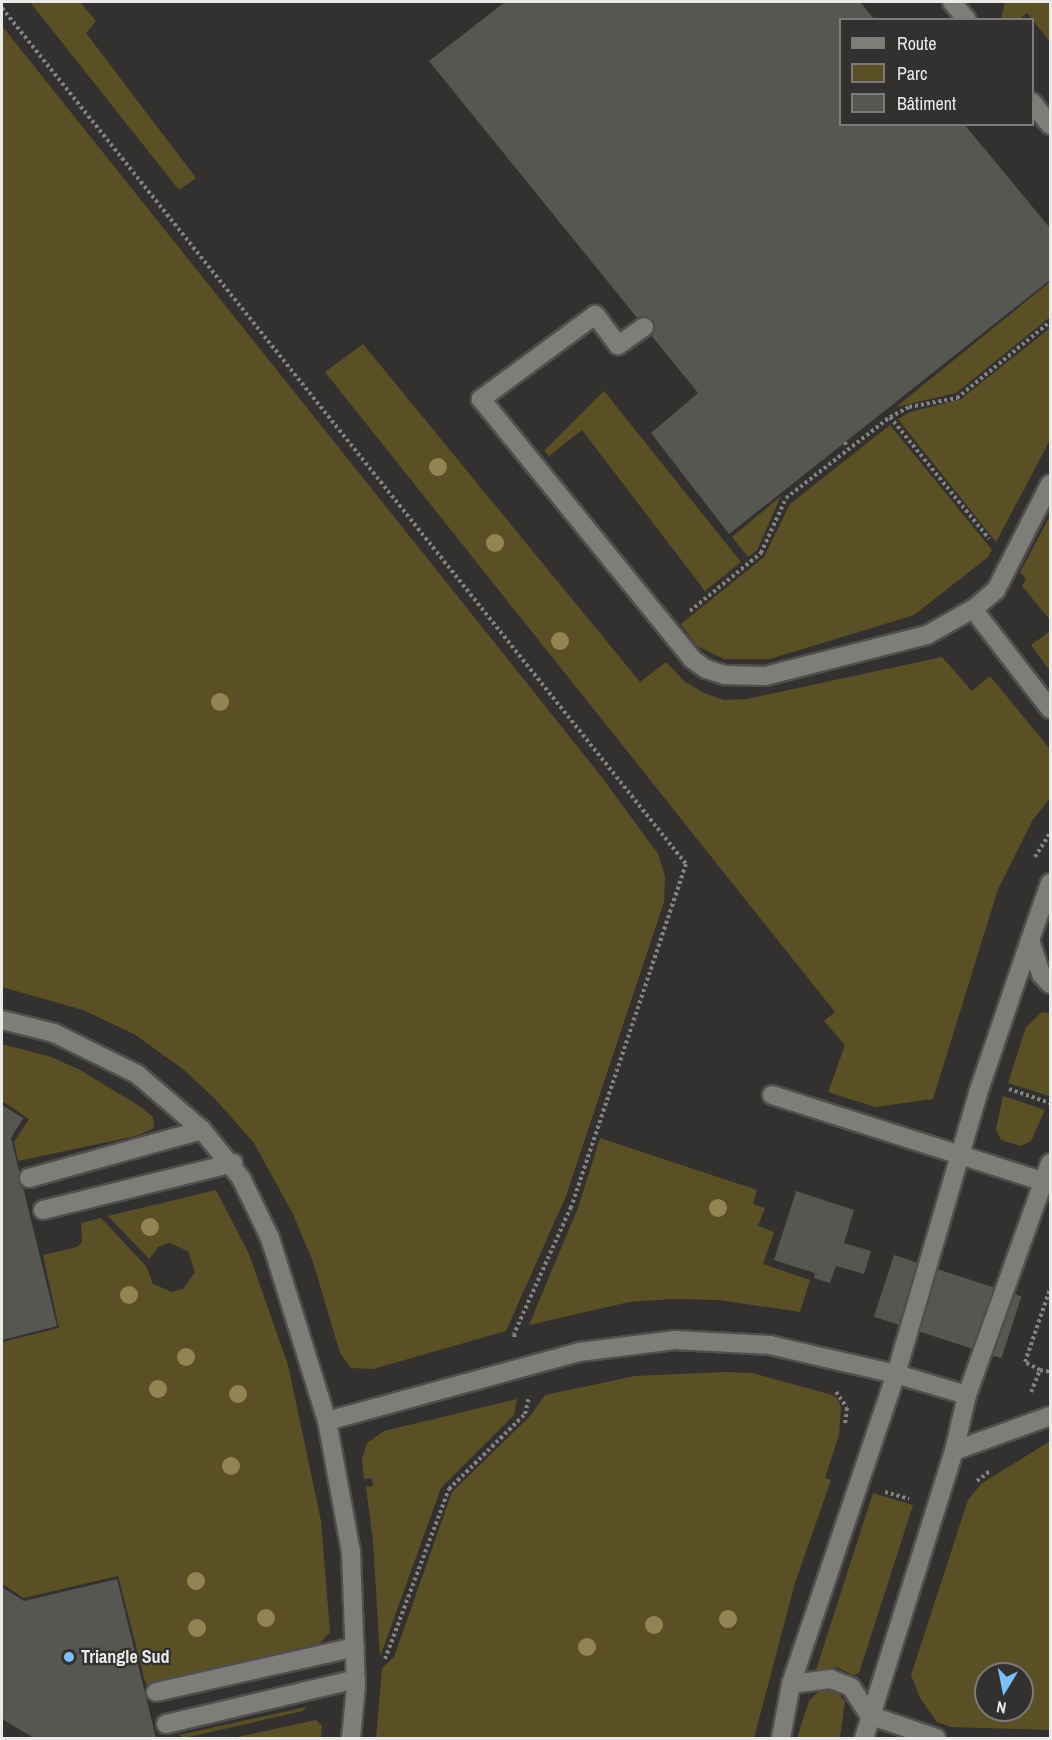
<!DOCTYPE html>
<html>
<head>
<meta charset="utf-8">
<style>
	body { margin:0 }
	#map { position:relative; width:1052px; height:1740px; overflow:hidden; background:#32312f; font-family:"Archivo Narrow",sans-serif }
	div>[style] { position:absolute }
	.green>* { inset:0; background:#5b5025 }
	.building>* { inset:0; background:#565653; transform-origin:0 0 }
	.path>* { height:4px; margin-top:-2px; transform-origin:0; background:repeating-linear-gradient(90deg,#848382 0 3px,transparent 0 6px) }
	.roads { filter:drop-shadow(2px 0 #504f4e) drop-shadow(-2px 0 #504f4e) drop-shadow(0 2px #504f4e) drop-shadow(0 -2px #504f4e) }
	.minor>* { height:18px; margin:-9px; padding:0 9px; transform-origin:9px; border-radius:9px; background:#7e7d7a }
	.trees>* { width:18px; height:18px; margin:-9px; border-radius:50%; background:#928553 }
	.dots>* { width:16px; height:16px; translate:-50% -50%; box-sizing:border-box; border:3px solid #32312f; border-radius:50% }
	span { translate:-50% -50%; white-space:nowrap; text-align:center; line-height:1.15; -webkit-text-stroke:4.5px #32312f; paint-order:stroke }
	.poi-label { font-size:18px; color:#eaeae9; font-weight:700 }
	.left { translate:0 -50%; text-align:left }
	.frame { position:absolute; inset:0; border:3px solid #eaeae9; pointer-events:none }
	.legend { position:absolute; left:839px; top:18px; width:195px; height:108px; box-sizing:border-box; background:#32312f; border:2px solid #7c7b79; margin:0; padding:8px 10px; list-style:none; font-size:18px; color:#eaeae9 }
	.legend li { display:flex; align-items:center; gap:12px; height:30px }
	.legend b { width:30px; border:2px solid #7c7b79 }
	.north { position:absolute; left:974px; top:1662px; width:60px; height:60px; box-sizing:border-box; background:#32312f; border:2px solid #7c7b79; border-radius:50%; rotate:190deg; font-size:16px; font-weight:700; line-height:24px; text-align:center; color:#eaeae9 }
	.north::after { content:''; display:block; margin:auto; width:21px; height:27px; background:#7abff8; clip-path:polygon(50% 0,100% 100%,50% 72%,0 100%) }
</style>
</head>
<body>
<div id="map">
	<div class="green">
		<i style="clip-path:polygon(30px 2px,80px 2px,96px 21px,86px 33px,196px 178px,179px 190px)"></i>
		<i style="clip-path:polygon(1005px 2px,1050px 2px,1050px 42px,1027px 13px,1019px 19px,1001px 19px)"></i>
		<i style="clip-path:polygon(2px 26px,601px 776px,658px 854px,665px 876px,664px 902px,566px 1196px,506px 1331px,373px 1369px,351px 1368px,340px 1353px,313px 1262px,293px 1214px,254px 1143px,216px 1100px,183px 1069px,134px 1034px,83px 1010px,2px 987px)"></i>
		<i style="clip-path:polygon(1050px 282px,1050px 317px,956px 393px,896px 407px)"></i>
		<i style="clip-path:polygon(1050px 328px,1050px 440px,996px 542px,898px 419px,910px 412px,961px 399px)"></i>
		<i style="clip-path:polygon(363px 344px,640px 682px,666px 662px,684px 681px,704px 693px,724px 700px,747px 699px,942px 657px,972px 691px,990px 676px,1050px 749px,1050px 798px,1032px 821px,998px 889px,933px 1099px,875px 1107px,828px 1092px,845px 1045px,824px 1021px,835px 1012px,325px 372px)"></i>
		<i style="clip-path:polygon(604px 391px,741px 562px,705px 591px,582px 430px,549px 456px,544px 451px)"></i>
		<i style="clip-path:polygon(890px 425px,992px 550px,988px 557px,914px 615px,770px 659px,724px 659px,697px 646px,681px 624px,764px 557px,790px 504px)"></i>
		<i style="clip-path:polygon(781px 496px,757px 550px,748px 557px,732px 537px)"></i>
		<i style="clip-path:polygon(1050px 516px,1050px 620px,1022px 586px,1026px 579px,1020px 572px)"></i>
		<i style="clip-path:polygon(1049px 632px,1050px 634px,1050px 671px,1031px 645px)"></i>
		<i style="clip-path:polygon(1042px 1012px,1050px 1013px,1049px 1096px,1008px 1083px,1026px 1027px)"></i>
		<i style="clip-path:polygon(2px 1044px,51px 1057px,80px 1070px,141px 1107px,153px 1117px,154px 1128px,136px 1136px,18px 1161px,14px 1142px,29px 1119px,2px 1101px)"></i>
		<i style="clip-path:polygon(1003px 1096px,1045px 1110px,1031px 1141px,1021px 1146px,1001px 1140px,996px 1129px)"></i>
		<i style="clip-path:polygon(600px 1138px,757px 1190px,753px 1204px,765px 1208px,758px 1226px,774px 1232px,763px 1264px,810px 1280px,800px 1312px,719px 1300px,672px 1299px,629px 1302px,529px 1325px,578px 1208px)"></i>
		<i style="clip-path:polygon(216px 1190px,249px 1254px,288px 1365px,321px 1521px,330px 1632px,320px 1643px,146px 1685px,118px 1576px,24px 1598px,2px 1584px,2px 1342px,59px 1328px,43px 1255px,77px 1247px,82px 1242px,81px 1223px,101px 1218px,146px 1266px,153px 1284px,172px 1292px,183px 1289px,195px 1272px,188px 1251px,169px 1243px,158px 1247px,149px 1259px,108px 1216px)"></i>
		<i style="clip-path:polygon(725px 1372px,752px 1373px,829px 1394px,837px 1398px,841px 1407px,839px 1435px,825px 1478px,831px 1480px,795px 1583px,754px 1738px,376px 1738px,382px 1668px,394px 1657px,452px 1492px,531px 1415px,545px 1395px,635px 1376px)"></i>
		<i style="clip-path:polygon(517px 1399px,514px 1415px,441px 1488px,380px 1657px,373px 1541px,366px 1487px,373px 1486px,372px 1478px,364px 1479px,362px 1459px,367px 1443px,384px 1431px)"></i>
		<i style="clip-path:polygon(evenodd,1050px 1441px,1050px 1730px,951px 1727px,937px 1722px,920px 1698px,911px 1675px,968px 1500px,981px 1484px,1050px 1441px,986px 1674px,1022px 1674px,1022px 1710px,986px 1710px,986px 1674px)"></i>
		<i style="clip-path:polygon(873px 1493px,913px 1505px,859px 1673px,853px 1675px,837px 1667px,816px 1670px)"></i>
		<i style="clip-path:polygon(822px 1688px,832px 1688px,845px 1701px,840px 1738px,797px 1738px,809px 1701px)"></i>
		<i style="clip-path:polygon(306px 1707px,303px 1711px,184px 1738px,179px 1735px)"></i>
		<i style="clip-path:polygon(316px 1720px,322px 1726px,321px 1738px,233px 1738px)"></i>
	</div>
	<div class="building">
		<i style="clip-path:polygon(505px 2px,860px 2px,875px 20px,840px 20px,840px 124px,964px 124px,1050px 228px,1050px 280px,729px 534px,651px 433px,698px 393px,429px 61px)"></i>
		<i style="clip-path:polygon(2px 1105px,23px 1118px,11px 1138px,57px 1326px,2px 1340px)"></i>
		<i style="clip-path:polygon(796px 1191px,854px 1210px,844px 1243px,871px 1251px,864px 1274px,836px 1266px,830px 1283px,814px 1278px,815px 1273px,774px 1260px)"></i>
		<i style="left:894px;top:1255px;width:134px;height:65px;rotate:18deg"></i>
		<i style="clip-path:polygon(117px 1579px,156px 1738px,34px 1738px,2px 1719px,2px 1587px,24px 1601px)"></i>
	</div>
	<div class="path">
		<i style="left:2px;top:8px;width:1096px;rotate:51.37deg"></i>
		<i style="left:686px;top:864px;width:362px;rotate:108.5deg"></i>
		<i style="left:571px;top:1207px;width:139px;rotate:114.2deg"></i>
		<i style="left:514px;top:1334px;width:5px;rotate:79deg"></i>
		<i style="left:890px;top:417px;width:21px;rotate:-28deg"></i>
		<i style="left:909px;top:407px;width:49px;rotate:-10.6deg"></i>
		<i style="left:957px;top:398px;width:120px;rotate:-39.3deg"></i>
		<i style="left:845px;top:442px;width:6px;rotate:72deg"></i>
		<i style="left:690px;top:611px;width:92px;rotate:-39.2deg"></i>
		<i style="left:761px;top:553px;width:60px;rotate:-65.6deg"></i>
		<i style="left:786px;top:498px;width:132px;rotate:-37.9deg"></i>
		<i style="left:890px;top:417px;width:157px;rotate:50.9deg"></i>
		<i style="left:1035px;top:857px;width:28px;rotate:-58deg"></i>
		<i style="left:1009px;top:1089px;width:43px;rotate:18.9deg"></i>
		<i style="left:1040px;top:1370px;width:10px;rotate:11deg"></i>
		<i style="left:836px;top:1392px;width:19px;rotate:55deg"></i>
		<i style="left:847px;top:1408px;width:17px;rotate:97deg"></i>
		<i style="left:1031px;top:1392px;width:24px;rotate:-68deg"></i>
		<i style="left:1040px;top:1370px;width:17px;rotate:-152deg"></i>
		<i style="left:1025px;top:1362px;width:77px;rotate:-71.1deg"></i>
		<i style="left:977px;top:1481px;width:16px;rotate:-38deg"></i>
		<i style="left:885px;top:1492px;width:25px;rotate:16deg"></i>
		<i style="left:385px;top:1659px;width:182px;rotate:-69.4deg"></i>
		<i style="left:449px;top:1489px;width:107px;rotate:-44.6deg"></i>
		<i style="left:525px;top:1414px;width:18px;rotate:-77deg"></i>
	</div>
	<div class="roads">
		<div class="minor">
			<i style="left:952px;top:2px;width:23px;rotate:50deg"></i>
			<i style="left:1032px;top:102px;width:29px;rotate:52deg"></i>
			<i style="left:644px;top:327px;width:32px;rotate:145deg"></i>
			<i style="left:618px;top:345px;width:38px;rotate:-127deg"></i>
			<i style="left:595px;top:315px;width:142px;rotate:143.6deg"></i>
			<i style="left:481px;top:399px;width:335px;rotate:50.9deg"></i>
			<i style="left:692px;top:659px;width:17px;rotate:36deg"></i>
			<i style="left:706px;top:669px;width:20px;rotate:18deg"></i>
			<i style="left:725px;top:675px;width:40px;rotate:1.4deg"></i>
			<i style="left:765px;top:676px;width:167px;rotate:-14.2deg"></i>
			<i style="left:927px;top:635px;width:53px;rotate:-29.5deg"></i>
			<i style="left:1050px;top:484px;width:119px;rotate:117deg"></i>
			<i style="left:996px;top:590px;width:30px;rotate:140deg"></i>
			<i style="left:973px;top:609px;width:126px;rotate:52.4deg"></i>
			<i style="left:1050px;top:883px;width:60px;rotate:109.3deg"></i>
			<i style="left:1030px;top:940px;width:36px;rotate:72deg"></i>
			<i style="left:1041px;top:974px;width:13px;rotate:48deg"></i>
			<i style="left:2px;top:1020px;width:54px;rotate:14deg"></i>
			<i style="left:54px;top:1033px;width:93px;rotate:26.3deg"></i>
			<i style="left:137px;top:1074px;width:86px;rotate:40.7deg"></i>
			<i style="left:202px;top:1130px;width:62px;rotate:50.9deg"></i>
			<i style="left:241px;top:1178px;width:67px;rotate:64.2deg"></i>
			<i style="left:270px;top:1238px;width:192px;rotate:72.7deg"></i>
			<i style="left:327px;top:1421px;width:133px;rotate:79.6deg"></i>
			<i style="left:351px;top:1552px;width:134px;rotate:87.9deg"></i>
			<i style="left:356px;top:1686px;width:52px;rotate:95.5deg"></i>
			<i style="left:772px;top:1095px;width:286px;rotate:17.7deg"></i>
			<i style="left:29px;top:1178px;width:180px;rotate:-15.5deg"></i>
			<i style="left:43px;top:1210px;width:196px;rotate:-13.9deg"></i>
			<i style="left:327px;top:1421px;width:261px;rotate:-15.3deg"></i>
			<i style="left:579px;top:1352px;width:97px;rotate:-7.1deg"></i>
			<i style="left:675px;top:1340px;width:95px;rotate:3deg"></i>
			<i style="left:770px;top:1345px;width:129px;rotate:13deg"></i>
			<i style="left:896px;top:1374px;width:74px;rotate:16.5deg"></i>
			<i style="left:954px;top:1451px;width:102px;rotate:-20deg"></i>
			<i style="left:791px;top:1684px;width:40px;rotate:-7.1deg"></i>
			<i style="left:831px;top:1679px;width:22px;rotate:22deg"></i>
			<i style="left:851px;top:1687px;width:33px;rotate:57deg"></i>
			<i style="left:869px;top:1715px;width:71px;rotate:18.9deg"></i>
			<i style="left:156px;top:1692px;width:204px;rotate:-12.7deg"></i>
			<i style="left:166px;top:1724px;width:195px;rotate:-13.3deg"></i>
			<i style="left:781px;top:1738px;width:55px;rotate:-79.5deg"></i>
			<i style="left:791px;top:1684px;width:327px;rotate:-71.3deg"></i>
			<i style="left:896px;top:1374px;width:293px;rotate:-73.7deg"></i>
			<i style="left:978px;top:1093px;width:162px;rotate:-71.2deg"></i>
			<i style="left:864px;top:1738px;width:301px;rotate:-72.6deg"></i>
			<i style="left:954px;top:1451px;width:57px;rotate:-76.9deg"></i>
			<i style="left:967px;top:1395px;width:246px;rotate:-70.3deg"></i>
		</div>
	</div>
	<div class="trees">
		<i style="left:438px;top:467px"></i>
		<i style="left:495px;top:543px"></i>
		<i style="left:560px;top:641px"></i>
		<i style="left:220px;top:702px"></i>
		<i style="left:718px;top:1208px"></i>
		<i style="left:150px;top:1227px"></i>
		<i style="left:129px;top:1295px"></i>
		<i style="left:186px;top:1357px"></i>
		<i style="left:158px;top:1389px"></i>
		<i style="left:238px;top:1394px"></i>
		<i style="left:231px;top:1466px"></i>
		<i style="left:196px;top:1581px"></i>
		<i style="left:266px;top:1618px"></i>
		<i style="left:728px;top:1619px"></i>
		<i style="left:654px;top:1625px"></i>
		<i style="left:197px;top:1628px"></i>
		<i style="left:587px;top:1647px"></i>
	</div>
	<div class="dots">
		<i style="left:69px;top:1657px;background:#7abff8"></i>
	</div>
	<div class="poi-label">
		<span class="left" style="left:81px;top:1657px">Triangle Sud</span>
	</div>
	<div class="frame"></div>
	<ul class="legend">
	<li><b style="height:8px;background:#7e7d7a"></b>Route</li>
	<li><b style="height:16px;background:#5b5025"></b>Parc</li>
	<li><b style="height:16px;background:#565653"></b>Bâtiment</li>
	</ul>
	<div class="north">N</div>
</div>
</body>
</html>
